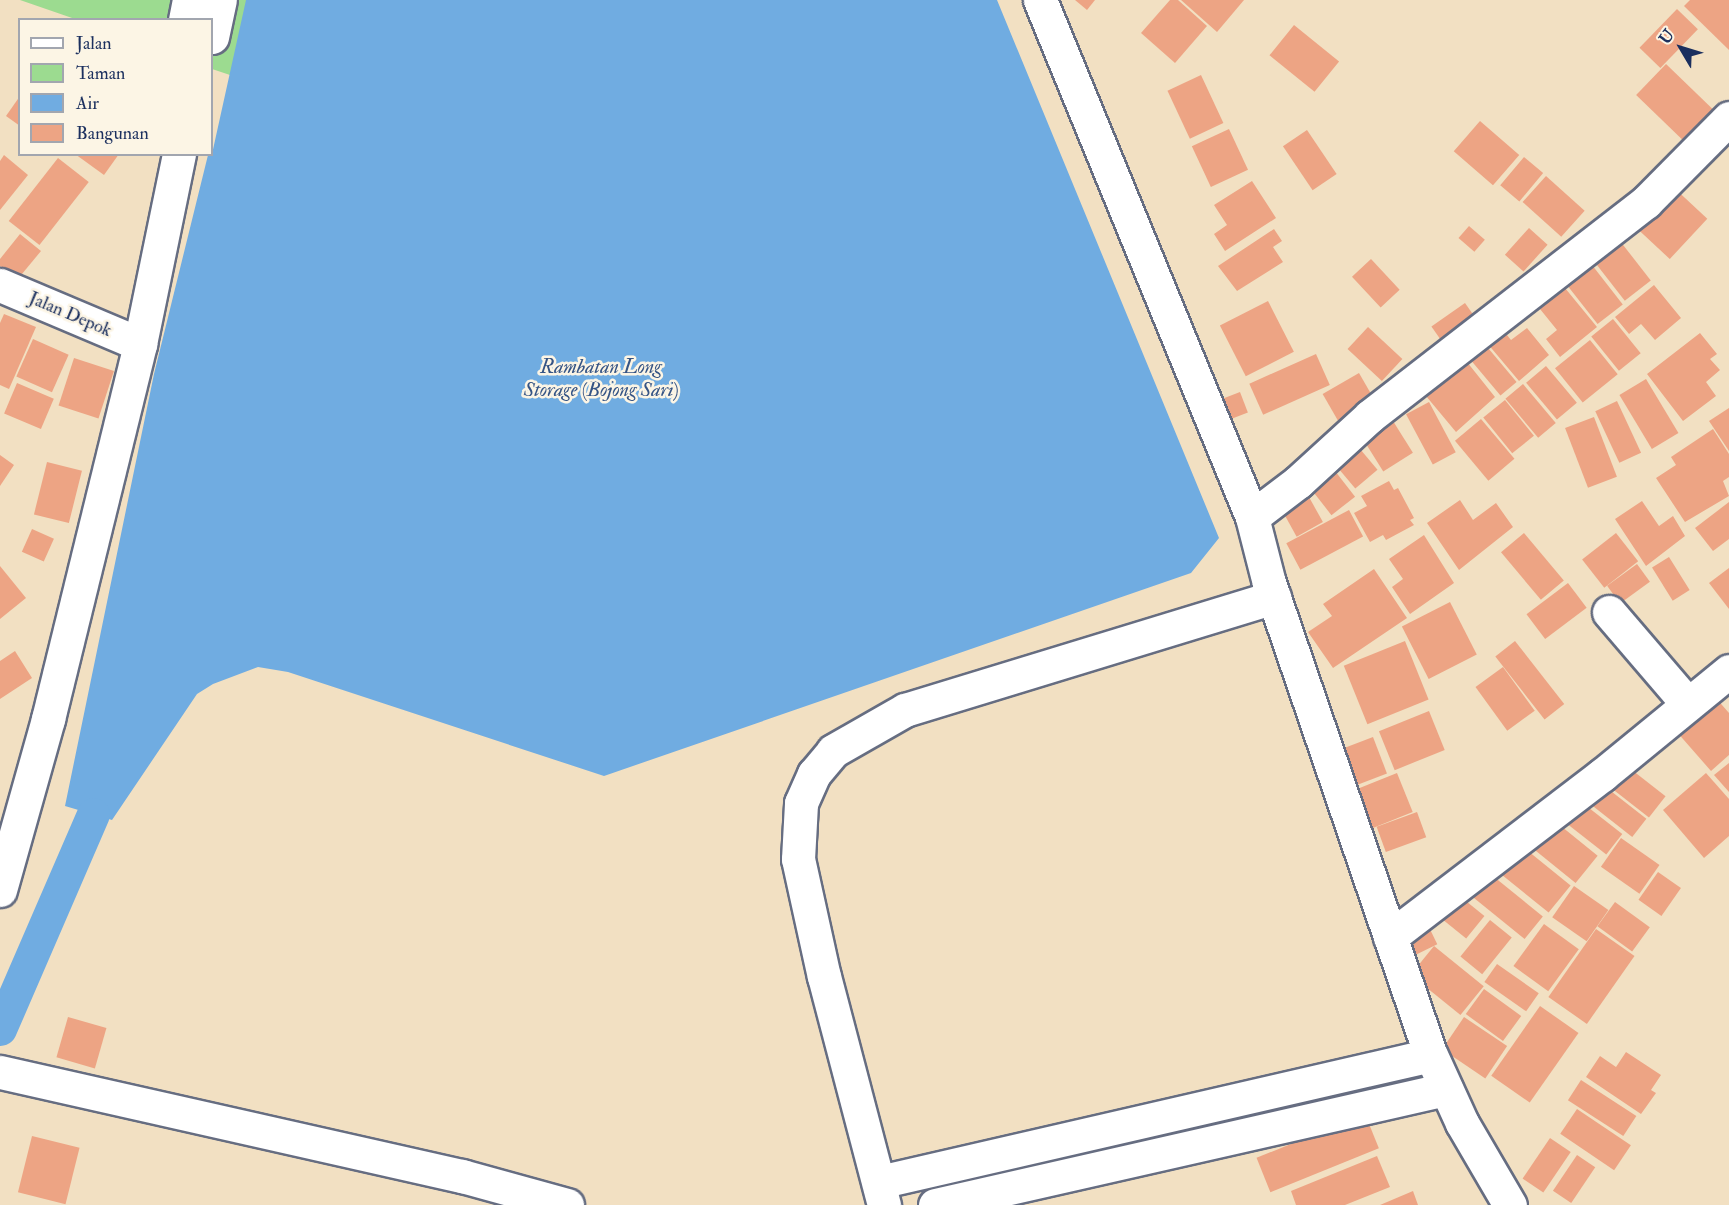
<!DOCTYPE html>
<html>
<head>
<meta charset="utf-8">
<style>
	body { margin:0 }
	#map { position:relative; width:1729px; height:1205px; overflow:hidden; background:#f2e0c2; font-family:"IM FELL Double Pica",serif }
	div>[style] { position:absolute }
	.green>* { inset:0; background:#9cdb90 }
	.water>* { inset:0; background:#70ace1 }
	.canal>* { height:33px; margin:-16.5px; padding:0 16.5px; transform-origin:16.5px; border-radius:16.5px; background:#70ace1 }
	.building>* { inset:0; background:#eda484; transform-origin:0 0 }
	.roads { filter:drop-shadow(2px 0 #666d81) drop-shadow(-2px 0 #666d81) drop-shadow(0 2px #666d81) drop-shadow(0 -2px #666d81) }
	.minor>* { height:33px; margin:-16.5px; padding:0 16.5px; transform-origin:16.5px; border-radius:16.5px; background:#fff }
	span { translate:-50% -50%; white-space:nowrap; text-align:center; line-height:1.15; -webkit-text-stroke:5px #fcf5e5; paint-order:stroke }
	.street-label { font-size:18px; color:#1b2f5e }
	.water-label { font-size:20px; color:#355485; font-style:italic }
	.legend { position:absolute; left:18px; top:18px; width:195px; height:138px; box-sizing:border-box; background:#fcf5e5; border:2px solid #a2a6af; margin:0; padding:8px 10px; list-style:none; font-size:18px; color:#1b2f5e }
	.legend li { display:flex; align-items:center; gap:12px; height:30px }
	.legend b { width:30px; border:2px solid #a2a6af }
	.north { position:absolute; left:1651px; top:18px; width:60px; height:60px; -webkit-text-stroke:4px #fcf5e5; paint-order:stroke; rotate:308deg; font-size:16px; font-weight:700; line-height:24px; text-align:center; color:#1b2f5e }
	.north::after { content:''; display:block; margin:auto; width:21px; height:27px; background:#1b2f5e; clip-path:polygon(50% 0,100% 100%,50% 72%,0 100%) }
</style>
</head>
<body>
<div id="map">
	<div class="green">
		<i style="clip-path:polygon(20px 0,252px 0,233px 76px,212px 69px,212px 20px,75px 19px)"></i>
	</div>
	<div class="water">
		<i style="clip-path:polygon(246px 0,997px 0,1219px 538px,1191px 573px,604px 776px,288px 672px,258px 667px,213px 684px,197px 694px,112px 820px,65px 806px,154px 374px,208px 155px,212px 154px)"></i>
	</div>
	<div class="canal">
		<i style="left:0;top:1029px;width:234px;rotate:-66.6deg"></i>
	</div>
	<div class="building">
		<i style="clip-path:polygon(1075px 0,1095px 0,1087px 10px)"></i>
		<i style="clip-path:polygon(1170px 0,1178px 0,1207px 26px,1175px 63px,1141px 33px)"></i>
		<i style="clip-path:polygon(1181px 0,1244px 0,1217px 32px)"></i>
		<i style="clip-path:polygon(1690px 0,1729px 0,1729px 50px,1684px 6px)"></i>
		<i style="left:1677px;top:9px;width:29px;height:54px;rotate:44deg"></i>
		<i style="left:1294px;top:25px;width:58px;height:39px;rotate:39deg"></i>
		<i style="left:1666px;top:64px;width:68px;height:43px;rotate:44deg"></i>
		<i style="left:1201px;top:75px;width:53px;height:37px;rotate:65deg"></i>
		<i style="clip-path:polygon(20px 96px,20px 126px,6px 116px)"></i>
		<i style="left:1480px;top:121px;width:52px;height:40px;rotate:41deg"></i>
		<i style="left:1229px;top:129px;width:45px;height:41px;rotate:65deg"></i>
		<i style="left:1307px;top:130px;width:53px;height:29px;rotate:56deg"></i>
		<i style="clip-path:polygon(75px 154px,119px 154px,104px 175px)"></i>
		<i style="clip-path:polygon(4px 155px,28px 175px,0 210px,0 161px)"></i>
		<i style="left:1524px;top:157px;width:25px;height:37px;rotate:40deg"></i>
		<i style="left:58px;top:158px;width:39px;height:80px;rotate:38deg"></i>
		<i style="left:1546px;top:176px;width:52px;height:35px;rotate:42deg"></i>
		<i style="clip-path:polygon(1252px 181px,1276px 218px,1225px 251px,1214px 234px,1227px 225px,1214px 205px)"></i>
		<i style="left:1670px;top:184px;width:51px;height:55px;rotate:43deg"></i>
		<i style="left:1469px;top:226px;width:21px;height:16px;rotate:41deg"></i>
		<i style="left:1529px;top:228px;width:25px;height:36px;rotate:42deg"></i>
		<i style="clip-path:polygon(1274px 229px,1282px 241px,1273px 247px,1283px 262px,1237px 291px,1218px 266px)"></i>
		<i style="clip-path:polygon(20px 234px,41px 251px,17px 280px,0 266px,0 259px)"></i>
		<i style="left:1620px;top:241px;width:50px;height:33px;rotate:52deg"></i>
		<i style="left:1371px;top:259px;width:42px;height:26px;rotate:47deg"></i>
		<i style="left:1592px;top:265px;width:50px;height:32px;rotate:52deg"></i>
		<i style="clip-path:polygon(1654px 285px,1681px 318px,1655px 340px,1641px 324px,1629px 334px,1615px 317px)"></i>
		<i style="clip-path:polygon(1565px 288px,1597px 327px,1560px 357px,1546px 339px,1557px 330px,1540px 309px)"></i>
		<i style="left:1268px;top:301px;width:57px;height:54px;rotate:63deg"></i>
		<i style="left:1465px;top:303px;width:29px;height:41px;rotate:55deg"></i>
		<i style="clip-path:polygon(4px 314px,36px 327px,9px 389px,0 385px,0 323px)"></i>
		<i style="left:1613px;top:319px;width:44px;height:28px;rotate:51deg"></i>
		<i style="left:1368px;top:327px;width:47px;height:30px;rotate:43deg"></i>
		<i style="clip-path:polygon(1527px 328px,1549px 355px,1519px 381px,1487px 343px,1503px 330px,1511px 340px)"></i>
		<i style="clip-path:polygon(1700px 333px,1717px 354px,1710px 359px,1720px 370px,1706px 382px,1716px 396px,1683px 421px,1647px 374px)"></i>
		<i style="left:1478px;top:336px;width:60px;height:21px;rotate:50deg"></i>
		<i style="left:33px;top:339px;width:39px;height:41px;rotate:24deg"></i>
		<i style="left:1590px;top:340px;width:44px;height:45px;rotate:51deg"></i>
		<i style="left:1316px;top:354px;width:34px;height:73px;rotate:66deg"></i>
		<i style="left:74px;top:358px;width:42px;height:50px;rotate:18deg"></i>
		<i style="clip-path:polygon(1467px 362px,1495px 397px,1456px 432px,1421px 390px,1442px 373px,1446px 379px)"></i>
		<i style="left:1546px;top:366px;width:48px;height:26px;rotate:50deg"></i>
		<i style="left:1359px;top:373px;width:36px;height:42px;rotate:60deg"></i>
		<i style="left:1646px;top:379px;width:63px;height:31px;rotate:59deg"></i>
		<i style="left:17px;top:383px;width:40px;height:33px;rotate:23deg"></i>
		<i style="left:1523px;top:384px;width:51px;height:23px;rotate:50deg"></i>
		<i style="left:1240px;top:392px;width:22px;height:25px;rotate:69deg"></i>
		<i style="left:1505px;top:400px;width:46px;height:28px;rotate:51deg"></i>
		<i style="left:1617px;top:401px;width:57px;height:24px;rotate:65deg"></i>
		<i style="left:1429px;top:402px;width:57px;height:26px;rotate:62deg"></i>
		<i style="clip-path:polygon(1729px 408px,1729px 451px,1709px 421px)"></i>
		<i style="left:1388px;top:413px;width:47px;height:35px;rotate:58deg"></i>
		<i style="left:1594px;top:417px;width:64px;height:31px;rotate:69deg"></i>
		<i style="left:1481px;top:419px;width:52px;height:34px;rotate:50deg"></i>
		<i style="clip-path:polygon(1713px 429px,1729px 454px,1729px 477px,1723px 481px,1729px 496px,1685px 522px,1656px 478px,1676px 465px,1671px 457px)"></i>
		<i style="left:1355px;top:443px;width:35px;height:29px;rotate:50deg"></i>
		<i style="clip-path:polygon(0 455px,14px 465px,0 486px)"></i>
		<i style="left:47px;top:462px;width:36px;height:54px;rotate:14deg"></i>
		<i style="left:1328px;top:462px;width:44px;height:30px;rotate:52deg"></i>
		<i style="clip-path:polygon(1389px 481px,1394px 490px,1398px 488px,1414px 518px,1410px 520px,1414px 525px,1386px 540px,1383px 535px,1370px 542px,1354px 513px,1367px 506px,1361px 496px)"></i>
		<i style="left:1304px;top:488px;width:39px;height:30px;rotate:61deg"></i>
		<i style="clip-path:polygon(1460px 500px,1473px 520px,1496px 503px,1513px 527px,1459px 570px,1427px 523px)"></i>
		<i style="clip-path:polygon(1642px 501px,1659px 526px,1673px 516px,1685px 536px,1646px 566px,1615px 519px)"></i>
		<i style="clip-path:polygon(1729px 502px,1729px 539px,1713px 551px,1695px 528px)"></i>
		<i style="left:1349px;top:510px;width:30px;height:71px;rotate:62deg"></i>
		<i style="left:32px;top:529px;width:24px;height:25px;rotate:24deg"></i>
		<i style="left:1524px;top:533px;width:62px;height:30px;rotate:50deg"></i>
		<i style="left:1616px;top:533px;width:36px;height:43px;rotate:52deg"></i>
		<i style="clip-path:polygon(1424px 535px,1454px 583px,1410px 614px,1392px 587px,1403px 579px,1389px 559px)"></i>
		<i style="left:1669px;top:557px;width:39px;height:20px;rotate:58deg"></i>
		<i style="left:1637px;top:564px;width:22px;height:37px;rotate:54deg"></i>
		<i style="clip-path:polygon(0 566px,26px 598px,0 619px)"></i>
		<i style="clip-path:polygon(1729px 568px,1729px 609px,1709px 583px)"></i>
		<i style="clip-path:polygon(1374px 569px,1407px 618px,1333px 668px,1308px 632px,1332px 616px,1323px 604px)"></i>
		<i style="left:1568px;top:583px;width:31px;height:52px;rotate:53deg"></i>
		<i style="left:1450px;top:602px;width:59px;height:54px;rotate:63deg"></i>
		<i style="left:1405px;top:641px;width:63px;height:66px;rotate:68deg"></i>
		<i style="left:1515px;top:641px;width:80px;height:25px;rotate:52deg"></i>
		<i style="clip-path:polygon(15px 651px,32px 678px,0 699px,0 661px)"></i>
		<i style="left:1503px;top:667px;width:54px;height:34px;rotate:54deg"></i>
		<i style="clip-path:polygon(1715px 697px,1729px 713px,1729px 755px,1711px 771px,1676px 731px)"></i>
		<i style="left:1429px;top:711px;width:42px;height:54px;rotate:68deg"></i>
		<i style="left:1373px;top:737px;width:39px;height:35px;rotate:69deg"></i>
		<i style="left:1623px;top:763px;width:54px;height:27px;rotate:38deg"></i>
		<i style="clip-path:polygon(1729px 763px,1729px 792px,1714px 775px)"></i>
		<i style="left:1397px;top:773px;width:42px;height:43px;rotate:68deg"></i>
		<i style="clip-path:polygon(1706px 773px,1729px 799px,1729px 836px,1704px 858px,1663px 810px)"></i>
		<i style="left:1607px;top:788px;width:50px;height:23px;rotate:38deg"></i>
		<i style="left:1575px;top:797px;width:60px;height:26px;rotate:38deg"></i>
		<i style="left:1417px;top:812px;width:27px;height:43px;rotate:70deg"></i>
		<i style="left:1551px;top:818px;width:60px;height:35px;rotate:39deg"></i>
		<i style="left:1621px;top:838px;width:47px;height:35px;rotate:35deg"></i>
		<i style="left:1517px;top:842px;width:69px;height:35px;rotate:39deg"></i>
		<i style="left:1483px;top:868px;width:77px;height:29px;rotate:39deg"></i>
		<i style="left:1658px;top:872px;width:28px;height:34px;rotate:35deg"></i>
		<i style="left:1574px;top:886px;width:42px;height:38px;rotate:35deg"></i>
		<i style="left:1451px;top:889px;width:43px;height:29px;rotate:39deg"></i>
		<i style="left:1615px;top:902px;width:43px;height:30px;rotate:36deg"></i>
		<i style="left:1425px;top:919px;width:28px;height:25px;rotate:64deg"></i>
		<i style="left:1490px;top:920px;width:28px;height:47px;rotate:39deg"></i>
		<i style="left:1544px;top:924px;width:43px;height:52px;rotate:36deg"></i>
		<i style="left:1596px;top:929px;width:47px;height:83px;rotate:35deg"></i>
		<i style="left:1434px;top:946px;width:64px;height:37px;rotate:39deg"></i>
		<i style="left:1497px;top:964px;width:51px;height:22px;rotate:35deg"></i>
		<i style="left:1484px;top:989px;width:46px;height:31px;rotate:36deg"></i>
		<i style="left:1540px;top:1006px;width:47px;height:85px;rotate:35deg"></i>
		<i style="left:68px;top:1017px;width:40px;height:42px;rotate:16deg"></i>
		<i style="left:1464px;top:1017px;width:52px;height:39px;rotate:34deg"></i>
		<i style="clip-path:polygon(1626px 1052px,1661px 1075px,1651px 1090px,1656px 1093px,1641px 1114px,1586px 1077px,1600px 1056px,1616px 1067px)"></i>
		<i style="left:1581px;top:1080px;width:66px;height:24px;rotate:33deg"></i>
		<i style="left:1577px;top:1109px;width:65px;height:30px;rotate:34deg"></i>
		<i style="left:1365px;top:1114px;width:37px;height:117px;rotate:68deg"></i>
		<i style="left:32px;top:1136px;width:49px;height:58px;rotate:14deg"></i>
		<i style="left:1550px;top:1138px;width:25px;height:49px;rotate:34deg"></i>
		<i style="left:1577px;top:1155px;width:22px;height:43px;rotate:34deg"></i>
		<i style="clip-path:polygon(1377px 1156px,1390px 1187px,1345px 1205px,1296px 1205px,1291px 1191px)"></i>
		<i style="clip-path:polygon(1413px 1191px,1418px 1205px,1380px 1205px)"></i>
	</div>
	<div class="roads">
		<div class="minor">
			<i style="left:1040px;top:0;width:559px;rotate:67.7deg"></i>
			<i style="left:1252px;top:517px;width:68px;rotate:75.6deg"></i>
			<i style="left:1269px;top:583px;width:499px;rotate:71.1deg"></i>
			<i style="left:1431px;top:1055px;width:75px;rotate:65.5deg"></i>
			<i style="left:1462px;top:1123px;width:95px;rotate:59.7deg"></i>
			<i style="left:185px;top:20px;width:20px;rotate:-79deg"></i>
			<i style="left:212px;top:37px;width:38px;rotate:-78deg"></i>
			<i style="left:0;top:285px;width:152px;rotate:22.9deg"></i>
			<i style="left:1252px;top:517px;width:58px;rotate:-37.3deg"></i>
			<i style="left:1298px;top:482px;width:98px;rotate:-42.5deg"></i>
			<i style="left:1370px;top:416px;width:349px;rotate:-37.8deg"></i>
			<i style="left:1646px;top:202px;width:118px;rotate:-45.3deg"></i>
			<i style="left:1609px;top:612px;width:120px;rotate:49.4deg"></i>
			<i style="left:0;top:890px;width:178px;rotate:-74.3deg"></i>
			<i style="left:48px;top:719px;width:386px;rotate:-76.2deg"></i>
			<i style="left:140px;top:344px;width:194px;rotate:-78.4deg"></i>
			<i style="left:1390px;top:937px;width:267px;rotate:-37.4deg"></i>
			<i style="left:1602px;top:775px;width:164px;rotate:-39.3deg"></i>
			<i style="left:0;top:1072px;width:474px;rotate:12.7deg"></i>
			<i style="left:462px;top:1176px;width:109px;rotate:15.4deg"></i>
			<i style="left:879px;top:1182px;width:566px;rotate:-12.96deg"></i>
			<i style="left:884px;top:1205px;width:236px;rotate:-104.7deg"></i>
			<i style="left:824px;top:977px;width:121px;rotate:-102.4deg"></i>
			<i style="left:798px;top:859px;width:56px;rotate:-86.9deg"></i>
			<i style="left:801px;top:803px;width:32px;rotate:-66deg"></i>
			<i style="left:814px;top:774px;width:30px;rotate:-50deg"></i>
			<i style="left:833px;top:751px;width:83px;rotate:-29.7deg"></i>
			<i style="left:905px;top:710px;width:386px;rotate:-17deg"></i>
			<i style="left:935px;top:1205px;width:524px;rotate:-12.79deg"></i>
		</div>
	</div>
	<div class="street-label">
		<span style="left:70px;top:315px;rotate:23deg">Jalan Depok</span>
	</div>
	<div class="water-label">
		<span style="left:601px;top:378px">Rambatan Long<br>Storage (Bojong Sari)</span>
	</div>
	<ul class="legend">
	<li><b style="height:8px;background:#fff"></b>Jalan</li>
	<li><b style="height:16px;background:#9cdb90"></b>Taman</li>
	<li><b style="height:16px;background:#70ace1"></b>Air</li>
	<li><b style="height:16px;background:#eda484"></b>Bangunan</li>
	</ul>
	<div class="north">U</div>
</div>
</body>
</html>
